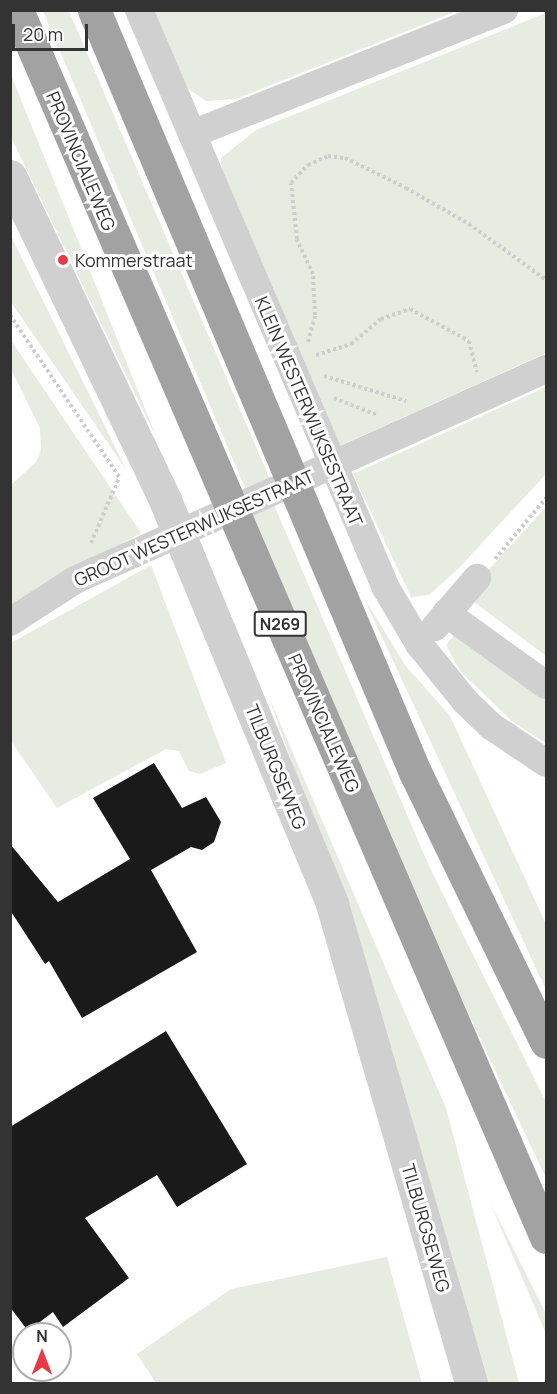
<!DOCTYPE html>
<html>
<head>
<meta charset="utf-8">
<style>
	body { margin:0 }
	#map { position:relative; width:557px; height:1394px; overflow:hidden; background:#fff; font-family:Manrope,sans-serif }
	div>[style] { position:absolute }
	.green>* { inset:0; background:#e6ecdf }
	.building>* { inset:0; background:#1a1a1a }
	.path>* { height:4px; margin-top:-2px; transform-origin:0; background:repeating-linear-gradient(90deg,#cdcdcd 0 3px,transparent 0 6px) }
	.minor>* { height:28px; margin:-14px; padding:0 14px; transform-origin:14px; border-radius:14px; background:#d0d0d0 }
	.tertiary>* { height:33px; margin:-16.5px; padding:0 16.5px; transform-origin:16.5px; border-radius:16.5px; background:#d0d0d0 }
	.trunk>* { height:33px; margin:-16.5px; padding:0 16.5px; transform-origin:16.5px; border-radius:16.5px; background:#a2a2a2 }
	.dots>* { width:16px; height:16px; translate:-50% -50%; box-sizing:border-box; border:3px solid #fff; border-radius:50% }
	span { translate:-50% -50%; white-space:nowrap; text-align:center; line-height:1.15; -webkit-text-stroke:6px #fff; paint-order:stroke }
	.shield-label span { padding:2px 4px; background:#fff; border:2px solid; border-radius:4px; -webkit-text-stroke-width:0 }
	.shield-label { font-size:16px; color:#333; font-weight:700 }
	.street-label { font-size:18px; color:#333 }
	.poi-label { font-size:18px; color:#333 }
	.left { translate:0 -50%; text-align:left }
	.frame { position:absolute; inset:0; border:12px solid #333; pointer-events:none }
	.north { position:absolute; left:12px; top:1322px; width:60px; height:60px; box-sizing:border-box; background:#fff; border:2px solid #adadad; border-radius:50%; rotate:0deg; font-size:16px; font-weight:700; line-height:24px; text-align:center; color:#333 }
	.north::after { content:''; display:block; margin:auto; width:21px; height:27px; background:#e63946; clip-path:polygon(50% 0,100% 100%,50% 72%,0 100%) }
	.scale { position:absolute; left:12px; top:24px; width:76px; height:27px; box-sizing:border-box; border:3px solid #333; border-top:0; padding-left:8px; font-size:18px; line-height:21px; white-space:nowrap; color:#333; -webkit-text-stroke:4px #fff; paint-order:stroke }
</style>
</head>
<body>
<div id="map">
	<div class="green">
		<i style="clip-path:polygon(43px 11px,69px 11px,269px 477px,275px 507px,429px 866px,546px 1102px,546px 1178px,401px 871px,251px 518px,245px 488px)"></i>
		<i style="clip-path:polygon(151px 11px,457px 11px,236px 99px,206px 101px,187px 88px)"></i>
		<i style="clip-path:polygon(546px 13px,546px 353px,339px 446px,223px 184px,221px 158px,256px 130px)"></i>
		<i style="clip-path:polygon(11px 75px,69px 218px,157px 439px,11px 137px)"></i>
		<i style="clip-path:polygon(10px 236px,11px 236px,127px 471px,11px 302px)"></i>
		<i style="clip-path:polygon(10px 339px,141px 533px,11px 605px,11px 485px,36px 462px,41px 450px,40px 428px,11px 369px)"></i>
		<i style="clip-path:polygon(546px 387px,546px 474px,457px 570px,429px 595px,411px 597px,353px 474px)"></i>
		<i style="clip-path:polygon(546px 507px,546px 656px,470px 599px,468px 592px)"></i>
		<i style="clip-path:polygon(151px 565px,226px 763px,200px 774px,189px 771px,179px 751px,166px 749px,57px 808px,11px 741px,11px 643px)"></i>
		<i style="clip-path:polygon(363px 596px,405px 665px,450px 716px,546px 924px,546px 990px)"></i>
		<i style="clip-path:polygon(455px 634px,546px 686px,546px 743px,512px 721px,460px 671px,446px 645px)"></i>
		<i style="clip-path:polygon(268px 695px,446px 1108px,519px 1383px,489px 1383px,355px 941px)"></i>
		<i style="clip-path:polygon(489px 1200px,546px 1314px,546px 1334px)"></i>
		<i style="clip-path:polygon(387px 1257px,422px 1383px,156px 1383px,137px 1354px,231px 1289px)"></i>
	</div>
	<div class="building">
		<i style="clip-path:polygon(154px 763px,182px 808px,206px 797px,221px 822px,214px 842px,202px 850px,191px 847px,151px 870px,197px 952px,82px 1018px,49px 961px,45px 964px,10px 910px,10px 844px,58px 902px,130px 859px,93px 798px)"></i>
		<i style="clip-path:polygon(166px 1031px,247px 1164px,177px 1207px,157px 1175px,85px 1218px,129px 1278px,63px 1327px,53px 1312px,28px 1331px,10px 1307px,10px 1127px)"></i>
	</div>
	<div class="path">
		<i style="left:10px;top:315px;width:197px;rotate:56deg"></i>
		<i style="left:308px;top:342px;width:28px;rotate:-75deg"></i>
		<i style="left:315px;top:315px;width:41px;rotate:-92.8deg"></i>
		<i style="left:313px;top:274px;width:38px;rotate:-115deg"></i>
		<i style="left:297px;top:239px;width:56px;rotate:-96.1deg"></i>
		<i style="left:291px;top:183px;width:25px;rotate:-47deg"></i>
		<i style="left:308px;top:165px;width:22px;rotate:-24deg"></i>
		<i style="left:328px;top:156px;width:17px;rotate:7deg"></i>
		<i style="left:345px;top:158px;width:68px;rotate:26.2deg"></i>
		<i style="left:406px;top:188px;width:73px;rotate:29.7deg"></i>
		<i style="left:469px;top:224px;width:95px;rotate:36deg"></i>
		<i style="left:316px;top:355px;width:37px;rotate:-17deg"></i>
		<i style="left:351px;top:344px;width:39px;rotate:-40deg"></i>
		<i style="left:381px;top:319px;width:31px;rotate:-19deg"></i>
		<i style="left:410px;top:309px;width:67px;rotate:28.5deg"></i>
		<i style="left:469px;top:341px;width:32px;rotate:76deg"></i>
		<i style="left:324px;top:376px;width:86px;rotate:17deg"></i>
		<i style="left:334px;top:398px;width:46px;rotate:21.6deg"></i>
		<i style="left:91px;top:543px;width:71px;rotate:-66.7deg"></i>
		<i style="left:495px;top:559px;width:80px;rotate:-50.1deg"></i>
	</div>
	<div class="minor">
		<i style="left:139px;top:10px;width:629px;rotate:66.86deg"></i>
		<i style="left:386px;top:588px;width:65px;rotate:59.5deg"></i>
		<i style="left:419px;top:644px;width:73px;rotate:51.1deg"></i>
		<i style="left:465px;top:701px;width:36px;rotate:44deg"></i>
		<i style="left:491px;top:726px;width:66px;rotate:33.9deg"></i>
		<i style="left:192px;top:134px;width:336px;rotate:-21.7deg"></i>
		<i style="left:446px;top:613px;width:123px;rotate:35.8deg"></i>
		<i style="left:10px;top:622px;width:77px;rotate:-32.9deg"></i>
		<i style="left:75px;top:580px;width:516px;rotate:-24.13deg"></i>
		<i style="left:435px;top:627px;width:65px;rotate:-49.4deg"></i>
	</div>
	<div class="tertiary">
		<i style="left:10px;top:176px;width:359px;rotate:64.4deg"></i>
		<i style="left:165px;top:500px;width:437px;rotate:67.5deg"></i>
		<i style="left:332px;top:904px;width:500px;rotate:73.8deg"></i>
	</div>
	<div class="trunk">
		<i style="left:17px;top:10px;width:1336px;rotate:66.68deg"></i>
		<i style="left:94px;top:10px;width:827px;rotate:67.16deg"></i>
		<i style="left:415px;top:772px;width:300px;rotate:64.1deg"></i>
	</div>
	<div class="dots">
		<i style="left:63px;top:260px;background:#e63946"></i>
	</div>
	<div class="shield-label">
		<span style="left:280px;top:624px">N269</span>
	</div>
	<div class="street-label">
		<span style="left:81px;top:161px;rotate:67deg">PROVINCIALEWEG</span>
		<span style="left:309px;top:411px;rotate:67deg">KLEIN WESTERWIJKSESTRAAT</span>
		<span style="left:194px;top:528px;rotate:-24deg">GROOT WESTERWIJKSESTRAAT</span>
		<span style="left:324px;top:723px;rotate:66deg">PROVINCIALEWEG</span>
		<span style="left:276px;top:767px;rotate:68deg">TILBURGSEWEG</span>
		<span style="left:426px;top:1228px;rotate:74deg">TILBURGSEWEG</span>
	</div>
	<div class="poi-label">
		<span class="left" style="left:75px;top:260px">Kommerstraat</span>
	</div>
	<div class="frame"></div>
	<div class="north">N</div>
	<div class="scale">20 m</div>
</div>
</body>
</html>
